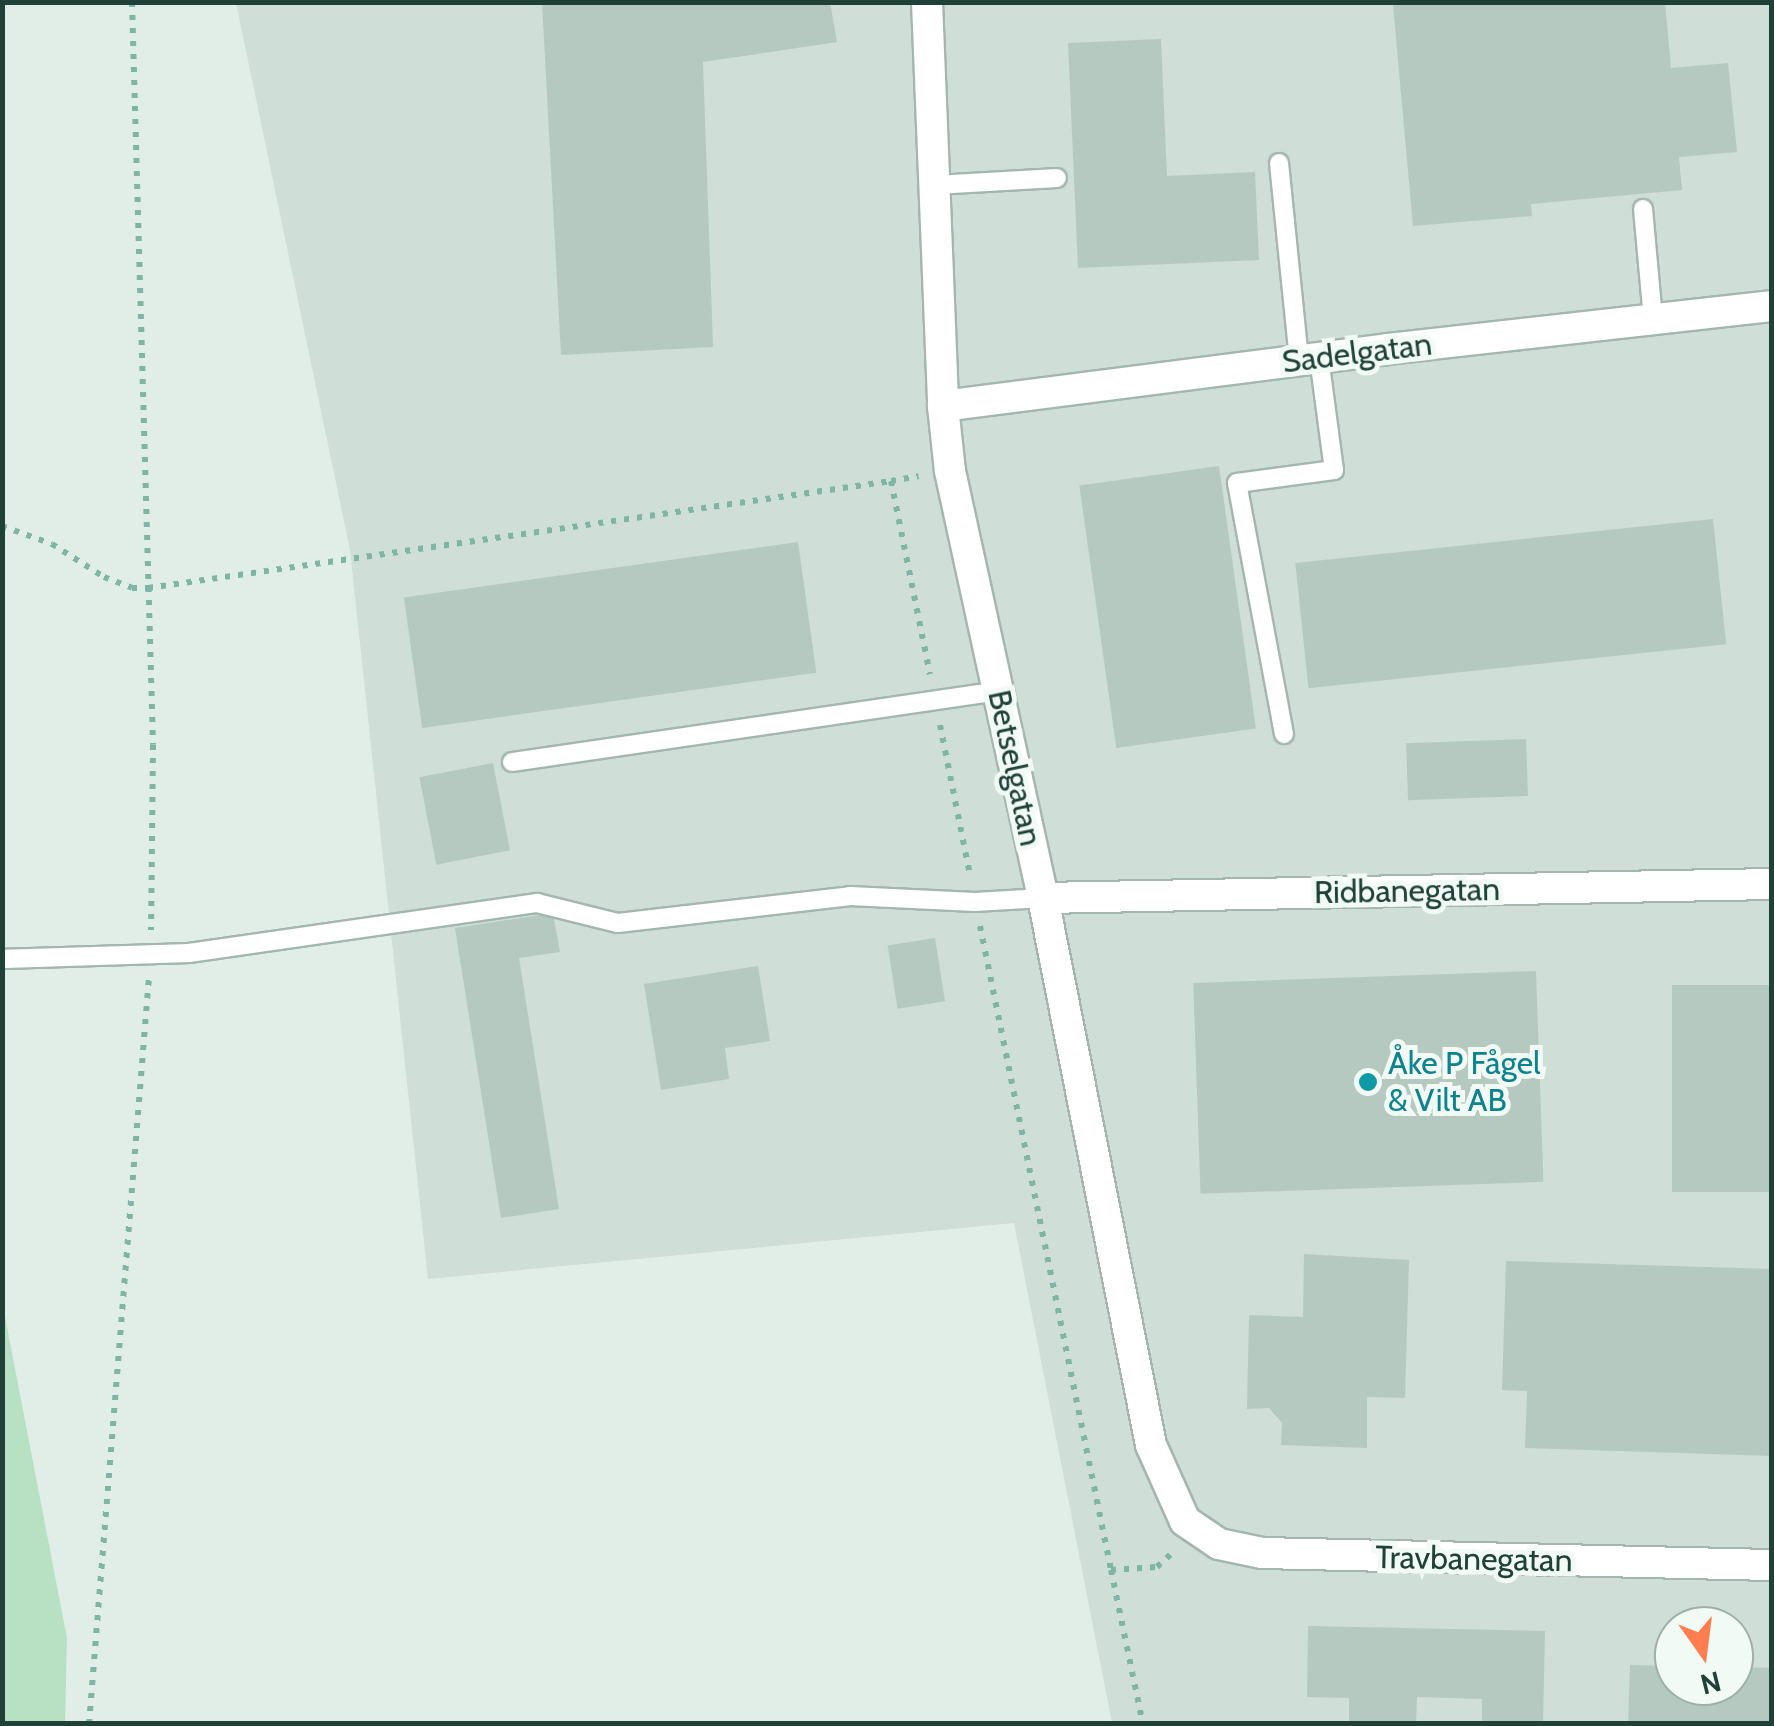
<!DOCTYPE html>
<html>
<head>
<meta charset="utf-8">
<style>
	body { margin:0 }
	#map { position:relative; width:1774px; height:1726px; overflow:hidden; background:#e1eee8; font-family:Cabin,sans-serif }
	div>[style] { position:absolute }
	.built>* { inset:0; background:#cfded7 }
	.green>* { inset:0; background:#b8e1c4 }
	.building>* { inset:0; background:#b6c9c1; transform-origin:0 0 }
	.path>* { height:6px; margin-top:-3px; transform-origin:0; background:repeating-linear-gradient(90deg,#7eb5a5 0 5px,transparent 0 13px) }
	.roads { filter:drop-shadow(2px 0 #a3b7b0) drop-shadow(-2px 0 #a3b7b0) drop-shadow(0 2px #a3b7b0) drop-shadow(0 -2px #a3b7b0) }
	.service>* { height:18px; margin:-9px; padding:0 9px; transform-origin:9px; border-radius:9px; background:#fff }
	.minor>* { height:30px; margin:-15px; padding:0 15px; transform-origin:15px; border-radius:15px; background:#fff }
	.dots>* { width:28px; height:28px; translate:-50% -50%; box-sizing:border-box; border:5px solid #f2faf6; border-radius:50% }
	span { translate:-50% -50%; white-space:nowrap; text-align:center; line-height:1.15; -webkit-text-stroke:10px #f2faf6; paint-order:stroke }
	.street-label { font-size:32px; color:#1f4138 }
	.culture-label { font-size:32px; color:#0d838f }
	.left { translate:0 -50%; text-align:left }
	.frame { position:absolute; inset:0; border:5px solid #1f4138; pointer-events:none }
	.north { position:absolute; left:1654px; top:1606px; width:100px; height:100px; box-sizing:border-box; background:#f2faf6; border:2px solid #9eb0aa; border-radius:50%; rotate:166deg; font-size:28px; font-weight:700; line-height:40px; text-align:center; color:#1f4138 }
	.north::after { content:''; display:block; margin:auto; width:35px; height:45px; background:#ff7d4e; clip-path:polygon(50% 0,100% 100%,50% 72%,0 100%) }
</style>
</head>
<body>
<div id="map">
	<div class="built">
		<i style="clip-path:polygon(evenodd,236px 3px,1771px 3px,1771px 1723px,1112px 1723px,1014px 1223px,428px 1279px,350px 550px,236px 3px,1674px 1626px,1734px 1626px,1734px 1686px,1674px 1686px,1674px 1626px)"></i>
	</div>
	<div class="green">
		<i style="clip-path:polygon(2px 1301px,67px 1638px,65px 1723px,3px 1723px)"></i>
	</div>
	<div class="building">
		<i style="clip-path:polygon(542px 2px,830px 2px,837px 42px,703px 62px,713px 347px,561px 355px)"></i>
		<i style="clip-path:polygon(1423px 2px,1665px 2px,1671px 68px,1728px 63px,1737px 152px,1679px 157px,1682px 190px,1531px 204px,1532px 216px,1413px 226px,1393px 5px)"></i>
		<i style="clip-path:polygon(1161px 39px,1167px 176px,1255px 172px,1259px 260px,1078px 268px,1068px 43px)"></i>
		<i style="left:1219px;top:466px;width:265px;height:141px;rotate:82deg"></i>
		<i style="left:1713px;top:519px;width:126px;height:420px;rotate:84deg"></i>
		<i style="left:798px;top:542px;width:132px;height:398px;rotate:82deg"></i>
		<i style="left:1526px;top:739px;width:57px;height:120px;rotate:88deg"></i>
		<i style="left:493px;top:763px;width:89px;height:75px;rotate:79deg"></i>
		<i style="clip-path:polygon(553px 913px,560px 952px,519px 958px,559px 1209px,501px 1218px,455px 928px)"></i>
		<i style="left:935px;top:938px;width:64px;height:48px;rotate:81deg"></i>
		<i style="clip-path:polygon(758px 966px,770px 1041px,725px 1048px,729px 1079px,661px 1090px,644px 984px)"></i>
		<i style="left:1536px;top:971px;width:211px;height:343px;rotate:88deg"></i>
		<i style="left:1772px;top:985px;width:207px;height:100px;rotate:90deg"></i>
		<i style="clip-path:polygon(1304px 1254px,1409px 1260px,1405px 1398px,1367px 1397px,1367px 1448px,1281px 1445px,1282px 1423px,1269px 1408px,1247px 1409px,1249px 1315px,1303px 1317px)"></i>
		<i style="clip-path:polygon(1506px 1261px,1772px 1269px,1772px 1456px,1525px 1448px,1527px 1391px,1502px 1390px)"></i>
		<i style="clip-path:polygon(1308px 1626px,1545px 1631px,1543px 1724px,1482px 1724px,1482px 1699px,1417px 1697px,1416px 1724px,1349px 1724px,1349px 1698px,1307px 1697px)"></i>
		<i style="clip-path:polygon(1630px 1665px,1674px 1666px,1674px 1686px,1734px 1686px,1734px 1667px,1772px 1668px,1772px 1724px,1628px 1724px)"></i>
	</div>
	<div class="path">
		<i style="left:132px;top:2px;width:743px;rotate:88.38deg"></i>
		<i style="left:153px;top:745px;width:185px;rotate:90.6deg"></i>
		<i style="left:891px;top:481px;width:28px;rotate:-10deg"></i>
		<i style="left:2px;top:526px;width:53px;rotate:19.8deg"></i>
		<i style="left:52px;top:544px;width:62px;rotate:32.4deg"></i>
		<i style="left:104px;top:577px;width:30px;rotate:21deg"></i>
		<i style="left:132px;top:588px;width:16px"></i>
		<i style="left:148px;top:588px;width:751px;rotate:-8.19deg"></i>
		<i style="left:891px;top:481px;width:197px;rotate:78.6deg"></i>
		<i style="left:940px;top:725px;width:153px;rotate:78.7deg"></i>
		<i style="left:980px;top:926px;width:657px;rotate:78.5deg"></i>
		<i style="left:1111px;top:1570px;width:46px;rotate:-3.7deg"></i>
		<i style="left:1157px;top:1567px;width:25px;rotate:-43deg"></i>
		<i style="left:1111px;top:1570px;width:157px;rotate:78.3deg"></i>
		<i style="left:89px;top:1724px;width:749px;rotate:-85.41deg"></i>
	</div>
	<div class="roads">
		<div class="service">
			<i style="left:1279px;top:163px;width:198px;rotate:84.2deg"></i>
			<i style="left:935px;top:185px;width:122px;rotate:-3.3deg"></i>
			<i style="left:1643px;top:209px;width:110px;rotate:84.8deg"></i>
			<i style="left:1284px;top:734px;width:255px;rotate:-100.6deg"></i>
			<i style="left:1237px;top:483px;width:98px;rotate:-7.6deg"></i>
			<i style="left:1334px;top:470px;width:114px;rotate:-97.6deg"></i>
			<i style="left:512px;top:762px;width:491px;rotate:-8.3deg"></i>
			<i style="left:2px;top:959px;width:187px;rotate:-1.8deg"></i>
			<i style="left:189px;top:953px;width:352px;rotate:-8.2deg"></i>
			<i style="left:537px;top:903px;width:83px;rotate:13.9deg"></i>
			<i style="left:618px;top:923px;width:234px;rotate:-6.6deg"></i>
			<i style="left:850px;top:896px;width:125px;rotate:2.7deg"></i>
			<i style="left:975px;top:902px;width:68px;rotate:-3.4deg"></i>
		</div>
		<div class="minor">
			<i style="left:927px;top:2px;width:404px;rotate:87.7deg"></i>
			<i style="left:943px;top:406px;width:65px;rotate:83.9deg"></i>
			<i style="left:950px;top:471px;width:437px;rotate:77.7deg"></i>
			<i style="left:1043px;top:898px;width:558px;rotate:78.83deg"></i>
			<i style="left:1151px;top:1445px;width:83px;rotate:65.9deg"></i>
			<i style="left:1185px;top:1521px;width:41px;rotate:34.1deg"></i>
			<i style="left:1219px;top:1544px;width:44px;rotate:11.8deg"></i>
			<i style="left:1262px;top:1553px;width:510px;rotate:1.35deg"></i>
			<i style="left:943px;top:406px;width:449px;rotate:-7.3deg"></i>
			<i style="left:1388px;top:349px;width:386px;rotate:-6.4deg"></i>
			<i style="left:1043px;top:898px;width:729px;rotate:-1.1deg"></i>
		</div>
	</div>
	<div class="dots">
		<i style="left:1368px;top:1082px;background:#0f9aa8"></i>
	</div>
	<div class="street-label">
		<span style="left:1357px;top:353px;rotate:-7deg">Sadelgatan</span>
		<span style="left:1015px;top:768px;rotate:78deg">Betselgatan</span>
		<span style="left:1407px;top:891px;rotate:-1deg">Ridbanegatan</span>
		<span style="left:1474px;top:1559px;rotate:1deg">Travbanegatan</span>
	</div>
	<div class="culture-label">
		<span class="left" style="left:1388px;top:1082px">Åke P Fågel<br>&amp; Vilt AB</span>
	</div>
	<div class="frame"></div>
	<div class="north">N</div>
</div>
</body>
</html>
